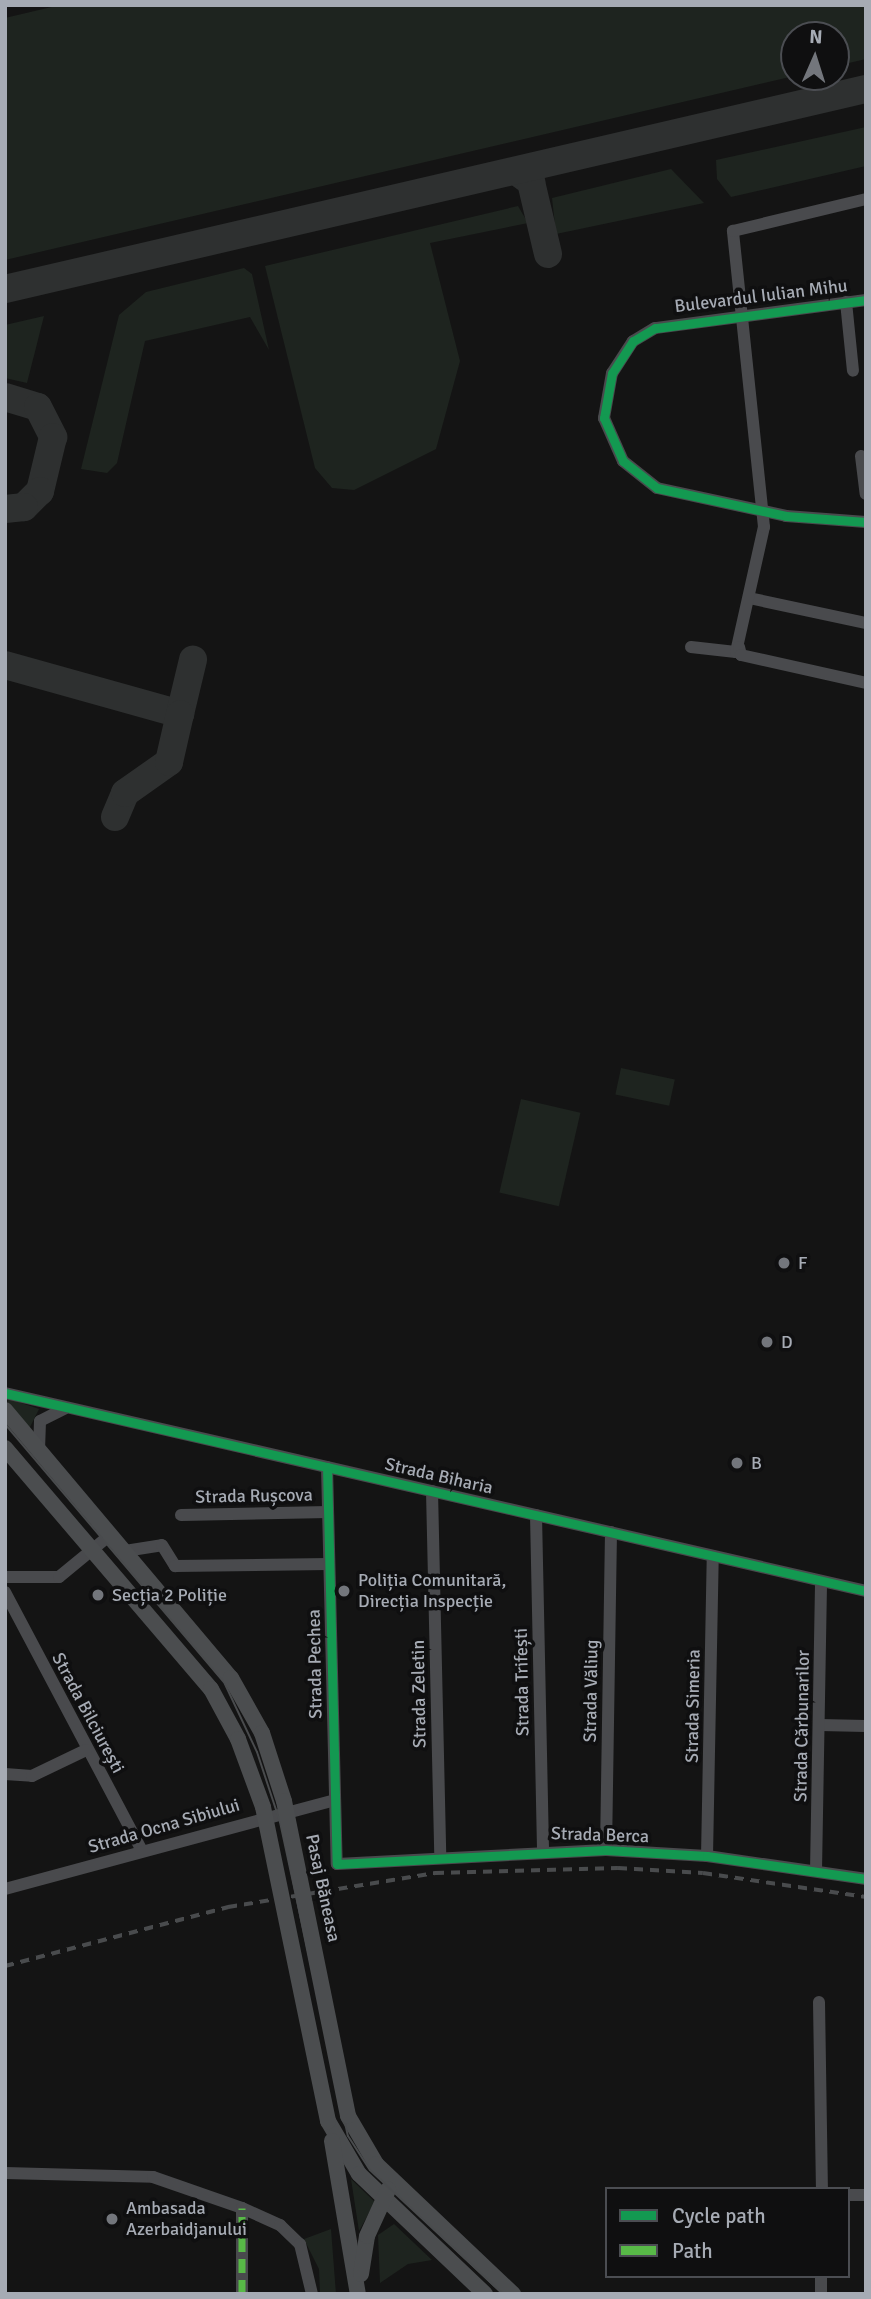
<!DOCTYPE html>
<html>
<head>
<meta charset="utf-8">
<style>
	body { margin:0 }
	#map { position:relative; width:871px; height:2299px; overflow:hidden; background:#141414; font-family:Signika,sans-serif }
	div>[style] { position:absolute }
	.green>* { inset:0; background:#1e241f; transform-origin:0 0 }
	.taxiway>* { height:28px; margin:-14px; padding:0 14px; transform-origin:14px; border-radius:14px; background:#2e3030 }
	.minor>* { height:12px; margin:-6px; padding:0 6px; transform-origin:6px; border-radius:6px; background:#494a4d }
	.major>* { height:16px; margin:-8px; padding:0 8px; transform-origin:8px; border-radius:8px; background:#4b4d4f }
	.tram>* { height:2px; margin:-1px; padding:0 1px; transform-origin:1px; border-radius:1px; background:#494b4d }
	.rail>* { height:3.5px; margin-top:-1.75px; transform-origin:0; background:repeating-linear-gradient(90deg,#494b4d 0 9px,transparent 0 16px) }
	.major-bridge>* { height:16px; margin:-8px; padding:0 8px; transform-origin:8px; border-radius:8px; background:#4b4d4f }
	.quiet>* { height:7px; margin-top:-3.5px; transform-origin:0; background:repeating-linear-gradient(90deg,#58b947 0 14px,transparent 0 21px) }
	.cycleway>* { height:9px; margin:-4.5px; padding:0 4.5px; transform-origin:4.5px; border-radius:4.5px; background:#139951 }
	.dots>* { width:19px; height:19px; translate:-50% -50%; box-sizing:border-box; border:4px solid #0f0f10; border-radius:50% }
	span { translate:-50% -50%; white-space:nowrap; text-align:center; line-height:1.15; -webkit-text-stroke:7px #0f0f10; paint-order:stroke }
	.street-label { font-size:18px; color:#a6abb4 }
	.poi-label { font-size:18px; color:#a6abb4 }
	.left { translate:0 -50%; text-align:left }
	.frame { position:absolute; inset:0; border:7px solid #a6abb4; pointer-events:none }
	.legend { position:absolute; left:605px; top:2187px; width:245px; height:91px; box-sizing:border-box; background:#0f0f10; border:2px solid #4b4d52; margin:0; padding:9px 12px; list-style:none; font-size:21px; color:#a6abb4 }
	.legend li { display:flex; align-items:center; gap:14px; height:35px }
	.legend b { width:35px; border:2px solid #4b4d52 }
	.north { position:absolute; left:780px; top:21px; width:70px; height:70px; box-sizing:border-box; background:#0f0f10; border:2px solid #4b4d52; border-radius:50%; rotate:3deg; font-size:19px; font-weight:700; line-height:28px; text-align:center; color:#a6abb4 }
	.north::after { content:''; display:block; margin:auto; width:24px; height:32px; background:#73767c; clip-path:polygon(50% 0,100% 100%,50% 72%,0 100%) }
</style>
</head>
<body>
<div id="map">
	<div class="green">
		<i style="clip-path:polygon(60px 5px,866px 5px,866px 59px,836px 66px,836px 35px,794px 35px,794px 76px,5px 260px,5px 18px)"></i>
		<i style="clip-path:polygon(866px 127px,866px 166px,731px 197px,717px 179px,716px 160px)"></i>
		<i style="clip-path:polygon(671px 169px,704px 203px,556px 234px,552px 198px)"></i>
		<i style="clip-path:polygon(518px 206px,528px 223px,430px 243px,460px 361px,436px 449px,354px 490px,332px 488px,315px 468px,265px 266px)"></i>
		<i style="clip-path:polygon(244px 268px,252px 274px,269px 350px,250px 317px,145px 341px,117px 463px,107px 473px,81px 469px,119px 315px,146px 292px)"></i>
		<i style="clip-path:polygon(44px 316px,27px 383px,5px 378px,5px 325px)"></i>
		<i style="left:621px;top:1068px;width:55px;height:27px;rotate:12deg"></i>
		<i style="left:521px;top:1099px;width:61px;height:96px;rotate:13deg"></i>
		<i style="clip-path:polygon(10px 1399px,39px 1409px,29px 1429px,7px 1401px)"></i>
		<i style="clip-path:polygon(351px 2179px,375px 2202px,359px 2231px)"></i>
		<i style="clip-path:polygon(394px 2224px,432px 2260px,408px 2264px,380px 2283px,378px 2235px)"></i>
		<i style="clip-path:polygon(331px 2229px,336px 2294px,320px 2294px,319px 2269px,304px 2239px)"></i>
	</div>
	<div class="taxiway">
		<i style="left:516px;top:171px;width:19px;rotate:36deg"></i>
		<i style="left:531px;top:182px;width:74px;rotate:76.7deg"></i>
		<i style="left:5px;top:289px;width:884px;rotate:-13.08deg"></i>
		<i style="left:5px;top:397px;width:34px;rotate:17deg"></i>
		<i style="left:38px;top:407px;width:34px;rotate:63deg"></i>
		<i style="left:53px;top:437px;width:56px;rotate:103.5deg"></i>
		<i style="left:40px;top:491px;width:23px;rotate:135deg"></i>
		<i style="left:24px;top:507px;width:19px;rotate:174deg"></i>
		<i style="left:5px;top:665px;width:182px;rotate:15.6deg"></i>
		<i style="left:180px;top:714px;width:56px;rotate:-76.5deg"></i>
		<i style="left:115px;top:817px;width:26px;rotate:-67deg"></i>
		<i style="left:125px;top:793px;width:54px;rotate:-35.2deg"></i>
		<i style="left:169px;top:762px;width:49px;rotate:-77.1deg"></i>
	</div>
	<div class="minor">
		<i style="left:866px;top:300px;width:213px;rotate:172.4deg"></i>
		<i style="left:655px;top:328px;width:26px;rotate:149deg"></i>
		<i style="left:633px;top:341px;width:38px;rotate:123deg"></i>
		<i style="left:612px;top:373px;width:46px;rotate:100.1deg"></i>
		<i style="left:604px;top:418px;width:47px;rotate:66.2deg"></i>
		<i style="left:623px;top:461px;width:43px;rotate:38.5deg"></i>
		<i style="left:657px;top:488px;width:132px;rotate:12.2deg"></i>
		<i style="left:786px;top:516px;width:80px;rotate:4.3deg"></i>
		<i style="left:846px;top:302px;width:69px;rotate:84.2deg"></i>
		<i style="left:861px;top:456px;width:38px;rotate:83deg"></i>
		<i style="left:749px;top:598px;width:120px;rotate:12.1deg"></i>
		<i style="left:691px;top:647px;width:45px;rotate:6.3deg"></i>
		<i style="left:736px;top:652px;width:128px;rotate:-77.4deg"></i>
		<i style="left:764px;top:527px;width:298px;rotate:-96deg"></i>
		<i style="left:733px;top:231px;width:137px;rotate:-13.5deg"></i>
		<i style="left:739px;top:647px;width:8px;rotate:76deg"></i>
		<i style="left:741px;top:655px;width:128px;rotate:12.6deg"></i>
		<i style="left:5px;top:1393px;width:883px;rotate:12.95deg"></i>
		<i style="left:39px;top:1450px;width:29px;rotate:-88deg"></i>
		<i style="left:40px;top:1421px;width:28px;rotate:-27deg"></i>
		<i style="left:327px;top:1467px;width:397px;rotate:88.6deg"></i>
		<i style="left:337px;top:1864px;width:269px;rotate:-3deg"></i>
		<i style="left:606px;top:1850px;width:101px;rotate:3.4deg"></i>
		<i style="left:707px;top:1856px;width:161px;rotate:8.2deg"></i>
		<i style="left:432px;top:1491px;width:362px;rotate:88.7deg"></i>
		<i style="left:181px;top:1515px;width:147px;rotate:-1.2deg"></i>
		<i style="left:536px;top:1515px;width:334px;rotate:88.8deg"></i>
		<i style="left:125px;top:1551px;width:37px;rotate:-9deg"></i>
		<i style="left:162px;top:1545px;width:25px;rotate:58deg"></i>
		<i style="left:175px;top:1566px;width:154px;rotate:-0.7deg"></i>
		<i style="left:5px;top:1577px;width:54px"></i>
		<i style="left:59px;top:1577px;width:66px;rotate:-39.5deg"></i>
		<i style="left:5px;top:1592px;width:293px;rotate:62.1deg"></i>
		<i style="left:820px;top:1725px;width:46px;rotate:1.2deg"></i>
		<i style="left:5px;top:1774px;width:27px;rotate:4deg"></i>
		<i style="left:32px;top:1776px;width:60px;rotate:-25.7deg"></i>
		<i style="left:606px;top:1850px;width:318px;rotate:-89.1deg"></i>
		<i style="left:707px;top:1856px;width:300px;rotate:-88.9deg"></i>
		<i style="left:816px;top:1871px;width:290px;rotate:-89deg"></i>
		<i style="left:5px;top:1889px;width:341px;rotate:-15.1deg"></i>
		<i style="left:819px;top:2002px;width:187px;rotate:89.1deg"></i>
		<i style="left:5px;top:2173px;width:148px;rotate:1.5deg"></i>
		<i style="left:153px;top:2177px;width:94px;rotate:19.2deg"></i>
		<i style="left:242px;top:2208px;width:42px;rotate:24.1deg"></i>
		<i style="left:280px;top:2225px;width:28px;rotate:44deg"></i>
		<i style="left:300px;top:2244px;width:51px;rotate:76.5deg"></i>
		<i style="left:848px;top:2195px;width:18px"></i>
		<i style="left:821px;top:2276px;width:18px;rotate:90deg"></i>
		<i style="left:242px;top:2294px;width:86px;rotate:-90deg"></i>
	</div>
	<div class="major">
		<i style="left:5px;top:1410px;width:351px;rotate:49.9deg"></i>
		<i style="left:5px;top:1448px;width:317px;rotate:49.5deg"></i>
		<i style="left:348px;top:2116px;width:56px;rotate:59.7deg"></i>
		<i style="left:376px;top:2164px;width:189px;rotate:43.5deg"></i>
		<i style="left:328px;top:2121px;width:61px;rotate:59.7deg"></i>
		<i style="left:359px;top:2174px;width:174px;rotate:43.6deg"></i>
		<i style="left:332px;top:2141px;width:155px;rotate:80.4deg"></i>
		<i style="left:361px;top:2274px;width:38px;rotate:-81deg"></i>
		<i style="left:367px;top:2236px;width:51px;rotate:-65.5deg"></i>
	</div>
	<div class="tram">
		<i style="left:5px;top:1424px;width:338px;rotate:49.7deg"></i>
		<i style="left:224px;top:1682px;width:77px;rotate:64.8deg"></i>
		<i style="left:257px;top:1752px;width:74px;rotate:71.8deg"></i>
		<i style="left:280px;top:1822px;width:321px;rotate:77.8deg"></i>
		<i style="left:348px;top:2136px;width:40px;rotate:57.1deg"></i>
		<i style="left:370px;top:2170px;width:182px;rotate:43deg"></i>
	</div>
	<div class="rail">
		<i style="left:5px;top:1966px;width:231px;rotate:-14.8deg"></i>
		<i style="left:228px;top:1907px;width:210px;rotate:-9.3deg"></i>
		<i style="left:435px;top:1873px;width:183px;rotate:-1.6deg"></i>
		<i style="left:618px;top:1868px;width:85px;rotate:3.4deg"></i>
		<i style="left:703px;top:1873px;width:165px;rotate:8.4deg"></i>
	</div>
	<div class="major-bridge">
		<i style="left:231px;top:1678px;width:63px;rotate:60.6deg"></i>
		<i style="left:262px;top:1733px;width:71px;rotate:72.1deg"></i>
		<i style="left:284px;top:1801px;width:321px;rotate:78.5deg"></i>
		<i style="left:211px;top:1689px;width:57px;rotate:61.6deg"></i>
		<i style="left:238px;top:1739px;width:72px;rotate:69.8deg"></i>
		<i style="left:263px;top:1807px;width:321px;rotate:78.3deg"></i>
	</div>
	<div class="quiet">
		<i style="left:242px;top:2294px;width:86px;rotate:-90deg"></i>
	</div>
	<div class="cycleway">
		<i style="left:866px;top:300px;width:213px;rotate:172.4deg"></i>
		<i style="left:655px;top:328px;width:26px;rotate:149deg"></i>
		<i style="left:633px;top:341px;width:38px;rotate:123deg"></i>
		<i style="left:612px;top:373px;width:46px;rotate:100.1deg"></i>
		<i style="left:604px;top:418px;width:47px;rotate:66.2deg"></i>
		<i style="left:623px;top:461px;width:43px;rotate:38.5deg"></i>
		<i style="left:657px;top:488px;width:132px;rotate:12.2deg"></i>
		<i style="left:786px;top:516px;width:80px;rotate:4.3deg"></i>
		<i style="left:5px;top:1393px;width:883px;rotate:12.95deg"></i>
		<i style="left:327px;top:1467px;width:397px;rotate:88.6deg"></i>
		<i style="left:337px;top:1864px;width:269px;rotate:-3deg"></i>
		<i style="left:606px;top:1850px;width:101px;rotate:3.4deg"></i>
		<i style="left:707px;top:1856px;width:161px;rotate:8.2deg"></i>
	</div>
	<div class="dots">
		<i style="left:784px;top:1263px;background:#73767c"></i>
		<i style="left:767px;top:1342px;background:#73767c"></i>
		<i style="left:737px;top:1463px;background:#73767c"></i>
		<i style="left:344px;top:1591px;background:#73767c"></i>
		<i style="left:98px;top:1595px;background:#73767c"></i>
		<i style="left:112px;top:2219px;background:#73767c"></i>
	</div>
	<div class="street-label">
		<span style="left:761px;top:296px;rotate:-7deg">Bulevardul Iulian Mihu</span>
		<span style="left:439px;top:1476px;rotate:13deg">Strada Biharia</span>
		<span style="left:254px;top:1496px;rotate:-1deg">Strada Rușcova</span>
		<span style="left:315px;top:1664px;rotate:-91deg">Strada Pechea</span>
		<span style="left:522px;top:1682px;rotate:-91deg">Strada Trifești</span>
		<span style="left:591px;top:1691px;rotate:-89deg">Strada Văliug</span>
		<span style="left:419px;top:1694px;rotate:-91deg">Strada Zeletin</span>
		<span style="left:693px;top:1706px;rotate:-89deg">Strada Simeria</span>
		<span style="left:88px;top:1713px;rotate:62deg">Strada Bilciurești</span>
		<span style="left:802px;top:1726px;rotate:-89deg">Strada Cărbunarilor</span>
		<span style="left:164px;top:1826px;rotate:-16deg">Strada Ocna Sibiului</span>
		<span style="left:600px;top:1835px;rotate:2deg">Strada Berca</span>
		<span style="left:323px;top:1888px;rotate:78deg">Pasaj Băneasa</span>
	</div>
	<div class="poi-label">
		<span class="left" style="left:798px;top:1263px">F</span>
		<span class="left" style="left:781px;top:1342px">D</span>
		<span class="left" style="left:751px;top:1463px">B</span>
		<span class="left" style="left:358px;top:1591px">Poliția Comunitară,<br>Direcția Inspecție</span>
		<span class="left" style="left:112px;top:1595px">Secția 2 Poliție</span>
		<span class="left" style="left:126px;top:2219px">Ambasada<br>Azerbaidjanului</span>
	</div>
	<div class="frame"></div>
	<ul class="legend">
	<li><b style="height:9px;background:#139951"></b>Cycle path</li>
	<li><b style="height:9px;background:#58b947"></b>Path</li>
	</ul>
	<div class="north">N</div>
</div>
</body>
</html>
